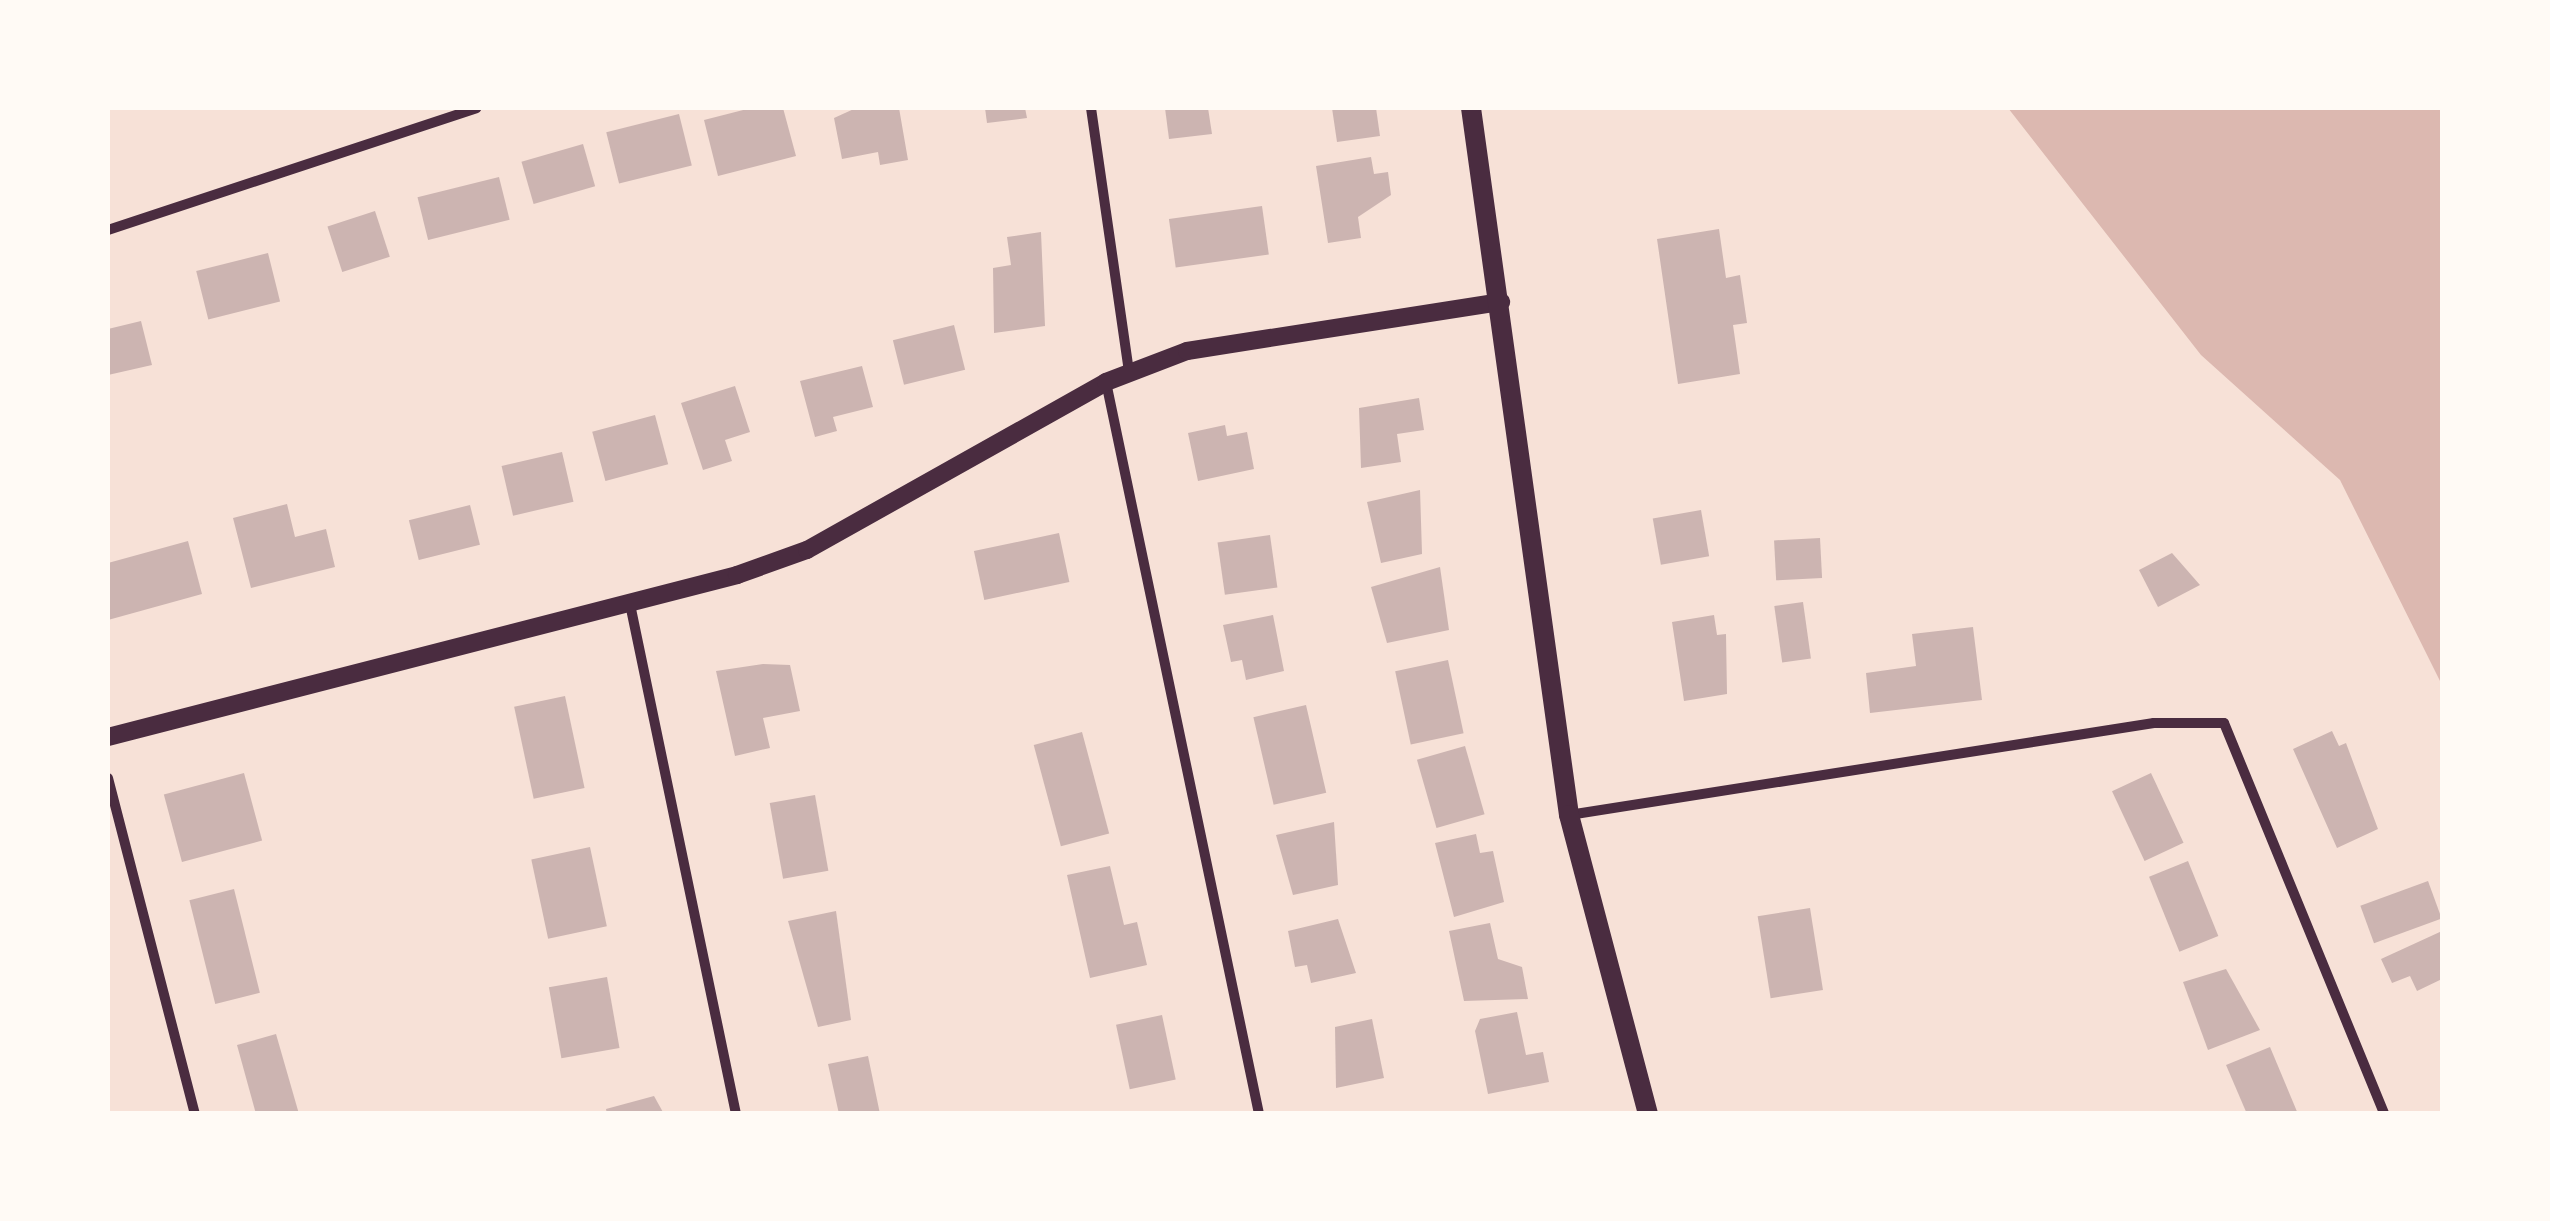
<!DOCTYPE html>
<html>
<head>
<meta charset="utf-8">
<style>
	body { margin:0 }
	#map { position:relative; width:2550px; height:1221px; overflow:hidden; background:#f7e1d7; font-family:Jost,sans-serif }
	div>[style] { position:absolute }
	.water>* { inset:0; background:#dcb8b0 }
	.building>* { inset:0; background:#ccb4b1; transform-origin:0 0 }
	.minor>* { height:10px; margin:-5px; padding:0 5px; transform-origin:5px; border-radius:5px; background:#4a2c40 }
	.tertiary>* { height:18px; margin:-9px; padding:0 9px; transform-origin:9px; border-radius:9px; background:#4a2c40 }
	.secondary>* { height:20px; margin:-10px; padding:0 10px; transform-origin:10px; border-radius:10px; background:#4a2c40 }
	span { translate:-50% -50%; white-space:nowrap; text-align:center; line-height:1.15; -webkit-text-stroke:8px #fffaf5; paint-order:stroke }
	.frame { position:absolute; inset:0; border:110px solid #fffaf5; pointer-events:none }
</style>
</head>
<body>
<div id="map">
	<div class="water">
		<i style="clip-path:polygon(2008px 108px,2442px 108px,2442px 685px,2340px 480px,2201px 355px)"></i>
	</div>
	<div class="building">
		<i style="clip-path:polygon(751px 108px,783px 108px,796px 156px,718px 176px,704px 120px)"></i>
		<i style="clip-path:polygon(856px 108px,899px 108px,908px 160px,880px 165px,878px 152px,842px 159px,834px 118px)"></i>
		<i style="clip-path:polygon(985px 108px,1025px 108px,1027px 118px,987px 123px)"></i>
		<i style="clip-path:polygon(1165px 108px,1208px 108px,1212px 134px,1169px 139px)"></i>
		<i style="clip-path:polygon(1332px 108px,1376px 108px,1380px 136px,1337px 142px)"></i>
		<i style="left:679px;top:114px;width:53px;height:75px;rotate:76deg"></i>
		<i style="left:583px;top:144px;width:44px;height:64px;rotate:74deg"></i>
		<i style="clip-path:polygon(1371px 157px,1374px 174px,1388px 172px,1391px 195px,1358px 217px,1361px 238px,1328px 243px,1316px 166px)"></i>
		<i style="left:499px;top:177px;width:44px;height:84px;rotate:76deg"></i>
		<i style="left:1262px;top:206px;width:49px;height:94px;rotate:82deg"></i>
		<i style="left:375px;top:211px;width:48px;height:50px;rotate:72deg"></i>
		<i style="clip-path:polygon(1719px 229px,1726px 278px,1740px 275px,1747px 323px,1733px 325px,1740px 374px,1678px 384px,1657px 239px)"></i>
		<i style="clip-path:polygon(1041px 232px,1045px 326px,994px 333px,993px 268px,1011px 265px,1007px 237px)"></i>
		<i style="left:268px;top:253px;width:50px;height:74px;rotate:76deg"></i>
		<i style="clip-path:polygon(141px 321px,152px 365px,108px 375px,108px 329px)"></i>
		<i style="left:954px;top:325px;width:46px;height:63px;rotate:76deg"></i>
		<i style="clip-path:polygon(862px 366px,873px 407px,833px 417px,837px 431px,815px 437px,800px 381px)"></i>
		<i style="clip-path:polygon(735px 386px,750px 432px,725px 440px,732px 461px,703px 470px,681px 403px)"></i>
		<i style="clip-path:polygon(1419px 398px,1424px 430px,1397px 434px,1401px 462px,1361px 468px,1359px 408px)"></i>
		<i style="left:655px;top:415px;width:51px;height:65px;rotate:75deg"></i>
		<i style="clip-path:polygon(1225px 425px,1227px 436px,1247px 432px,1254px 469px,1198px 481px,1188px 433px)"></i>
		<i style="left:562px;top:452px;width:51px;height:62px;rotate:77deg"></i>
		<i style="clip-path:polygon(1420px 490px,1422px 554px,1381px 563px,1367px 502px)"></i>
		<i style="clip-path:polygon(287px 504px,295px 537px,326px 529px,335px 567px,251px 588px,233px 518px)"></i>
		<i style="left:470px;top:505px;width:41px;height:63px;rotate:76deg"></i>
		<i style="left:1701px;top:510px;width:47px;height:49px;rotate:80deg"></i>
		<i style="left:1059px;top:533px;width:50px;height:87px;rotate:78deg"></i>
		<i style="left:1270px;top:535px;width:53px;height:53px;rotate:82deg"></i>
		<i style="left:1820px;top:538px;width:40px;height:46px;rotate:87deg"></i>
		<i style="clip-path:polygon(188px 541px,202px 594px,108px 620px,108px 563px)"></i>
		<i style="clip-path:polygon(2172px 553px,2200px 585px,2158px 607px,2139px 570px)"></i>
		<i style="clip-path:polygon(1440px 567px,1449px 630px,1387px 643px,1371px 587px)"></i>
		<i style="left:1803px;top:602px;width:57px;height:29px;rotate:82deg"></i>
		<i style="clip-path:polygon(1273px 615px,1284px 671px,1246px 680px,1242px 660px,1231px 662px,1223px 625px)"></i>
		<i style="clip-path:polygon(1714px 615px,1717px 635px,1726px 634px,1727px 694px,1684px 701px,1672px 622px)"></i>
		<i style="clip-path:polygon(1973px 627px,1982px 700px,1870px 713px,1866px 673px,1916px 666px,1912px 634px)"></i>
		<i style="left:1448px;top:660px;width:75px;height:54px;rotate:78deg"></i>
		<i style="clip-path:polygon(763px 664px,790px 665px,800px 711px,763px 718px,770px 748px,735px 756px,716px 671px)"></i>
		<i style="left:565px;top:696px;width:94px;height:52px;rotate:78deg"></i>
		<i style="left:1306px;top:705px;width:90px;height:54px;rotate:77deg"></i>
		<i style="clip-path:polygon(2332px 731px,2339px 746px,2346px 743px,2378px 829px,2337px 848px,2293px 749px)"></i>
		<i style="left:1082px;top:732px;width:105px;height:50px;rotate:75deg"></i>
		<i style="left:1465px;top:746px;width:71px;height:50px;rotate:74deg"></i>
		<i style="left:244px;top:773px;width:70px;height:83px;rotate:75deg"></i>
		<i style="left:2151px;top:773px;width:77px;height:43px;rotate:65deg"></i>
		<i style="left:815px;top:795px;width:77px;height:46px;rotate:80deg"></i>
		<i style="clip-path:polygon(1334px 822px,1338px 885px,1293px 895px,1276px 835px)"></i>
		<i style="clip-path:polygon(1476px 834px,1480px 853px,1493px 851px,1504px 902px,1454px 917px,1435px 843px)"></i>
		<i style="left:590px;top:847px;width:81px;height:60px;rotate:78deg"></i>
		<i style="left:2188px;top:861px;width:81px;height:42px;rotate:68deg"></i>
		<i style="clip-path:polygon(1110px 866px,1124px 925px,1137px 922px,1147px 965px,1090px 978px,1067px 875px)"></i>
		<i style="left:2428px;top:881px;width:40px;height:72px;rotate:70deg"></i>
		<i style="left:234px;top:889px;width:107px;height:46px;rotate:76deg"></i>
		<i style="left:1810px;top:908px;width:83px;height:53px;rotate:81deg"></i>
		<i style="clip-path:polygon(836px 911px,851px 1020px,818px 1027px,788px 921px)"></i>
		<i style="clip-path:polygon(1338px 919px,1356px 973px,1311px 983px,1307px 965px,1295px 967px,1288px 931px)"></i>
		<i style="clip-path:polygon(1490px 923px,1498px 959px,1522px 967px,1528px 999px,1464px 1001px,1449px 931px)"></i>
		<i style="clip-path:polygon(2442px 931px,2442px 979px,2417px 991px,2410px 976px,2392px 983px,2381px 959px)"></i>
		<i style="clip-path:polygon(2226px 969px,2260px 1030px,2208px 1050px,2183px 982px)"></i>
		<i style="left:607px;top:977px;width:72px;height:59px;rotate:80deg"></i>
		<i style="clip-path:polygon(1517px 1012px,1526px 1055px,1543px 1052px,1549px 1082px,1488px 1094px,1475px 1031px,1480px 1019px)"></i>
		<i style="left:1162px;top:1015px;width:66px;height:47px;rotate:78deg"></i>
		<i style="clip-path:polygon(1372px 1019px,1384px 1078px,1336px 1088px,1335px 1027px)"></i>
		<i style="clip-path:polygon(276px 1034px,299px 1114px,256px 1114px,237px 1045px)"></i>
		<i style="clip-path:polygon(2270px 1047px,2298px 1114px,2247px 1114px,2226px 1065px)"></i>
		<i style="clip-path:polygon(868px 1056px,880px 1114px,839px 1114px,828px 1064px)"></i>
		<i style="clip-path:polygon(654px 1096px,664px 1114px,607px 1114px,606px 1109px)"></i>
	</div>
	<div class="minor">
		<i style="left:1091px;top:108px;width:268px;rotate:81.8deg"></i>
		<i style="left:108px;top:230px;width:388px;rotate:-18.3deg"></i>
		<i style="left:1106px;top:382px;width:748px;rotate:78.19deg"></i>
		<i style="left:630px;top:604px;width:521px;rotate:78.26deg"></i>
		<i style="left:108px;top:778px;width:347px;rotate:75.5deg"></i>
		<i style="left:1569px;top:815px;width:592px;rotate:-8.94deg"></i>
		<i style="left:2154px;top:723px;width:70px"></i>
		<i style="left:2224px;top:723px;width:422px;rotate:67.7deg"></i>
	</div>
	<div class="tertiary">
		<i style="left:108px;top:737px;width:650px;rotate:-14.44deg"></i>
		<i style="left:737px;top:575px;width:74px;rotate:-19.7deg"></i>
		<i style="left:807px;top:550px;width:343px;rotate:-29.3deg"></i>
		<i style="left:1106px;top:382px;width:87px;rotate:-20.9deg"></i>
		<i style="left:1187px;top:351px;width:318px;rotate:-8.9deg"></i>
	</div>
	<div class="secondary">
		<i style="left:1471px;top:108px;width:714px;rotate:82.11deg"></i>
		<i style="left:1569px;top:815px;width:309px;rotate:75.2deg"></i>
	</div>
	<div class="frame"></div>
</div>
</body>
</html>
